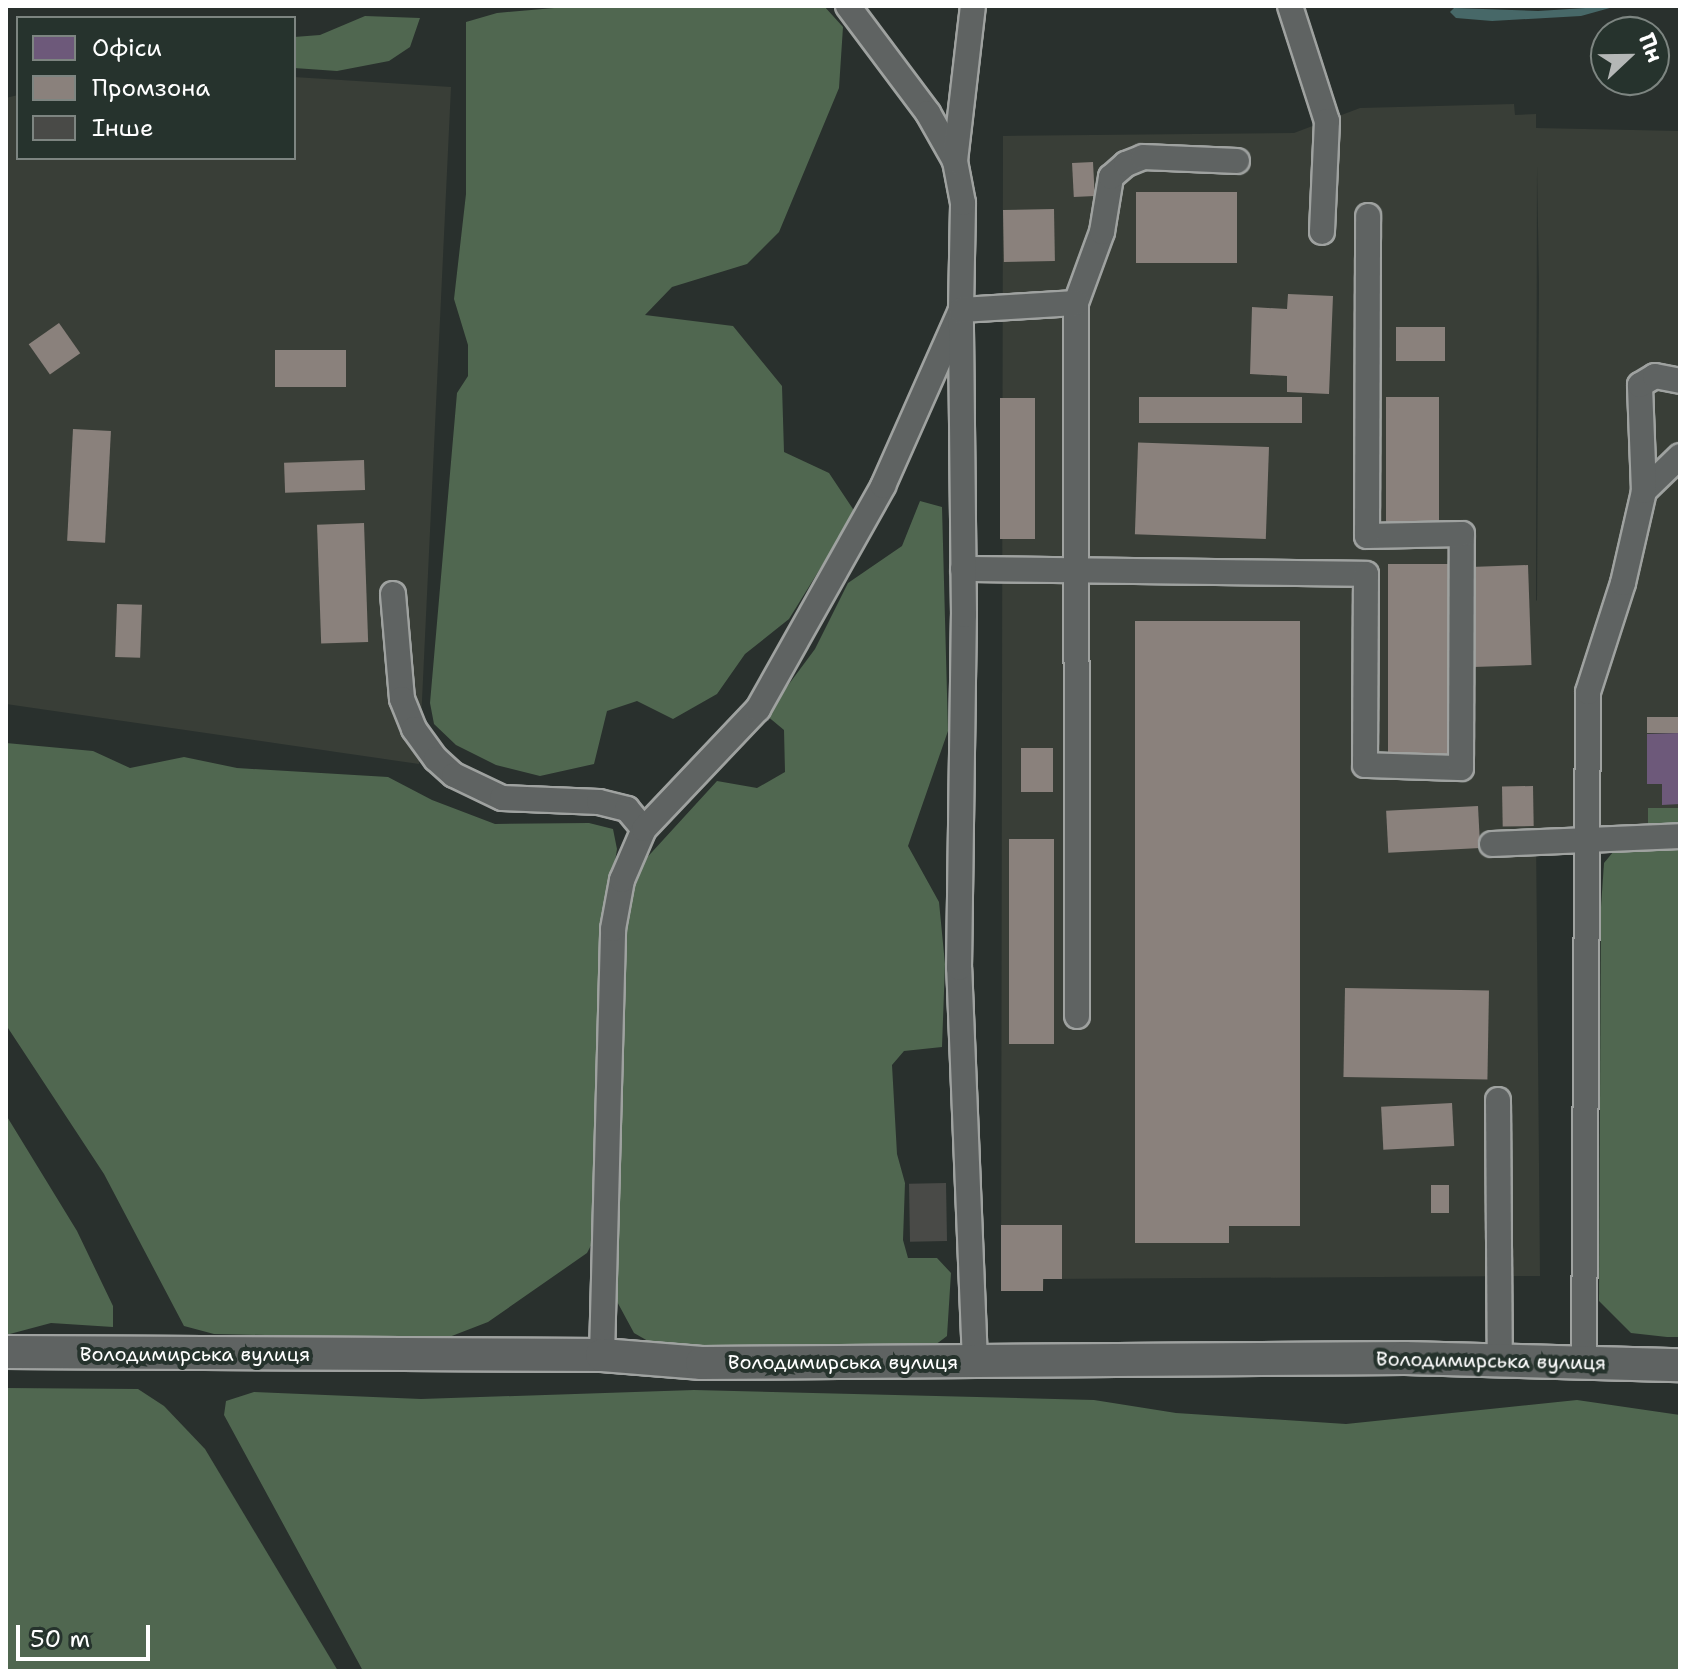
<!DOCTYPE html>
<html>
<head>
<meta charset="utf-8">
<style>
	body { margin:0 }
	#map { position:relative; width:1686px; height:1677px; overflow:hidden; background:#29302d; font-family:"Shantell Sans",sans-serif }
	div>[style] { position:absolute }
	.built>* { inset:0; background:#393e37 }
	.green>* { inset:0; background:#506750; transform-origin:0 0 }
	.water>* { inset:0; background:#476868 }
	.offices>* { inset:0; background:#6d597a }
	.industry>* { inset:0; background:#8a817c; transform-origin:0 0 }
	.building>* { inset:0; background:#494a47; transform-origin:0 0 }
	.roads { filter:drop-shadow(2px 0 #9fa2a0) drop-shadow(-2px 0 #9fa2a0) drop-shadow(0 2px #9fa2a0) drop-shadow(0 -2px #9fa2a0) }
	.minor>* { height:24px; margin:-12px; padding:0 12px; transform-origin:12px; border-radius:12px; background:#5f6362 }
	.major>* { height:32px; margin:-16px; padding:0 16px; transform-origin:16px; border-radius:16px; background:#5f6362 }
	span { translate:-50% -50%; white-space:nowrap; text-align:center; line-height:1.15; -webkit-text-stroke:8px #26332d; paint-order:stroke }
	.street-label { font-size:20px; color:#fff }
	.frame { position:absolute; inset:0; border:8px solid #fff; pointer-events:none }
	.legend { position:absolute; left:16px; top:16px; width:280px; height:144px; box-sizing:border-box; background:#26332d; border:2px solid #7d8581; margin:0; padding:10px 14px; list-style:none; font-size:24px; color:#fff }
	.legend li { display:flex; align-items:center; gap:16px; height:40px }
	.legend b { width:40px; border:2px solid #7d8581 }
	.north { position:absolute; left:1590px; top:16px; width:80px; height:80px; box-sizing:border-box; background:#26332d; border:2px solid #7d8581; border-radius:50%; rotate:68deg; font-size:22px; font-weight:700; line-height:32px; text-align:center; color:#fff }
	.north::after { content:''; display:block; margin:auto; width:28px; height:36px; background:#b4b7b6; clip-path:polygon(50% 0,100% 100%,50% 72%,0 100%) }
	.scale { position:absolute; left:16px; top:1625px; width:134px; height:36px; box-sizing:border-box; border:4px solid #fff; border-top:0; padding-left:10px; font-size:24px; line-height:28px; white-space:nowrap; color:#fff; -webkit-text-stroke:6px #26332d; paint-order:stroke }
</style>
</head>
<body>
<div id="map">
	<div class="built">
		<i style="clip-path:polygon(294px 77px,451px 87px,419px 764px,6px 704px,6px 98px,18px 95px,18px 158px,294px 158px)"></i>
		<i style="clip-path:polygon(evenodd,1514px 104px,1515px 115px,1536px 114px,1536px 128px,1680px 131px,1680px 830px,1536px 835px,1540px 1276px,1044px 1279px,1043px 1291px,1001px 1291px,1003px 136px,1294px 133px,1360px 108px,1514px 104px,1537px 165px,1539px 286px,1537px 601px,1536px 600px,1537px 165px)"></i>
	</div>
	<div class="green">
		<i style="clip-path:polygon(577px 6px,824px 6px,843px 27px,839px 88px,779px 232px,747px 264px,672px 287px,645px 315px,733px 326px,782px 386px,784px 452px,829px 473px,855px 512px,789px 619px,745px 654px,717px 694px,673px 719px,637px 701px,607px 711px,594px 764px,540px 776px,496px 765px,456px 745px,434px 724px,430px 703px,457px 393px,468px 376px,468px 345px,454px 299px,466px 194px,466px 22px,497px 13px)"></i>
		<i style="clip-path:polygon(365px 16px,420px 18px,410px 47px,389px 61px,337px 71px,294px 68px,294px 37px,320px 35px)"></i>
		<i style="clip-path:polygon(920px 501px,942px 507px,948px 731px,908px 846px,939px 902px,945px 964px,942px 1047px,904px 1051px,892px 1065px,897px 1154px,905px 1183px,903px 1240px,908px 1258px,937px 1258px,951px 1273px,947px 1336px,935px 1345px,655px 1345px,634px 1333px,614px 1296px,624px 920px,631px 875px,717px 781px,757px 788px,785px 772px,784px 730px,766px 715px,815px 649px,848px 583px,902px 546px)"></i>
		<i style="clip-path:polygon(6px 743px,93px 751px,130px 768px,184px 757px,237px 768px,388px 777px,432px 800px,495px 824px,589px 823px,613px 829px,617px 849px,599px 960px,598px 1232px,587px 1253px,488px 1322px,444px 1339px,214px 1334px,184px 1326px,104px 1174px,6px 1025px)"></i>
		<i style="left:1648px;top:808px;width:32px;height:20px"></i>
		<i style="clip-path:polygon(1680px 843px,1680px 1337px,1667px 1337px,1631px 1333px,1599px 1301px,1601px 907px,1604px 863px,1618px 846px)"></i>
		<i style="clip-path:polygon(6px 1115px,77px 1231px,113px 1306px,113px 1327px,51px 1323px,6px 1335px)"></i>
		<i style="clip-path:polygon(6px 1388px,138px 1389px,164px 1406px,205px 1449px,338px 1671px,6px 1671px)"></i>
		<i style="clip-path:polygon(694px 1390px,1094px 1400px,1176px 1413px,1346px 1424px,1577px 1400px,1680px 1415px,1680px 1671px,363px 1671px,224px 1415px,226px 1401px,254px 1392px,421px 1399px)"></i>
	</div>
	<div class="water">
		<i style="clip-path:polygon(1617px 6px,1581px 16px,1492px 21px,1456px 18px,1450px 12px,1454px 8px,1538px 11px)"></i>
	</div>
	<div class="offices">
		<i style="clip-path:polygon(1680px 733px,1680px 804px,1662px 805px,1662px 784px,1647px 784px,1647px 734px)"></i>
	</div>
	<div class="industry">
		<i style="left:1093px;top:162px;width:34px;height:21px;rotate:87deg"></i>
		<i style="left:1136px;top:192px;width:101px;height:71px"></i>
		<i style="left:1054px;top:209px;width:52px;height:51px;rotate:89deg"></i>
		<i style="clip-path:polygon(1288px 294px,1333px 296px,1329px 394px,1287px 392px,1287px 376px,1250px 374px,1252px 307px,1287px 309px)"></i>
		<i style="left:59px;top:323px;width:37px;height:37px;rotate:55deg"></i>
		<i style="left:1445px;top:327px;width:34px;height:49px;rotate:90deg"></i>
		<i style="left:275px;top:350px;width:71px;height:37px"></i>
		<i style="left:1302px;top:397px;width:26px;height:163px;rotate:90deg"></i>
		<i style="left:1386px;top:397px;width:53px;height:127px"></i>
		<i style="left:1000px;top:398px;width:35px;height:141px"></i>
		<i style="left:73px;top:429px;width:38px;height:112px;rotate:3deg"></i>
		<i style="left:1269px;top:447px;width:92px;height:131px;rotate:92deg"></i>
		<i style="left:364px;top:460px;width:30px;height:80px;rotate:88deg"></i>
		<i style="left:364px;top:523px;width:119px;height:47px;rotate:88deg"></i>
		<i style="left:1452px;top:564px;width:196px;height:64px;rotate:90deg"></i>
		<i style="left:1528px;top:565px;width:100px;height:58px;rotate:88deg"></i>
		<i style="left:117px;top:604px;width:25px;height:53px;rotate:2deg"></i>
		<i style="clip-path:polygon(1135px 621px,1300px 621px,1300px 1226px,1229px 1226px,1229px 1243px,1135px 1243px)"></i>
		<i style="left:1647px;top:717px;width:33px;height:16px"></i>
		<i style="left:1021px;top:748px;width:32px;height:44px"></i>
		<i style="left:1533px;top:786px;width:40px;height:31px;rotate:89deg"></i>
		<i style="left:1478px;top:806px;width:42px;height:92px;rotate:87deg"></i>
		<i style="left:1009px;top:839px;width:45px;height:205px"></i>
		<i style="left:1345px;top:988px;width:144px;height:89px;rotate:1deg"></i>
		<i style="left:1452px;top:1103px;width:43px;height:71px;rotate:87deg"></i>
		<i style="left:1449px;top:1185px;width:28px;height:18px;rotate:90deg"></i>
		<i style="clip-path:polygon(1001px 1225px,1062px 1225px,1062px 1279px,1043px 1279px,1043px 1291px,1001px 1291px)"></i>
	</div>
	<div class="building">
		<i style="left:946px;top:1183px;width:58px;height:37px;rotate:89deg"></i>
	</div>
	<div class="roads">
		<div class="minor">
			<i style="left:848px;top:6px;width:134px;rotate:53.2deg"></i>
			<i style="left:928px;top:113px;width:55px;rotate:60.6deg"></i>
			<i style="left:1290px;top:6px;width:121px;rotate:72.2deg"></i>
			<i style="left:1327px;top:121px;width:111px;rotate:92.6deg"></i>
			<i style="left:1644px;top:491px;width:50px;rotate:-44.2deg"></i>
			<i style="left:963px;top:569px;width:403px;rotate:0.7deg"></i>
			<i style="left:1366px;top:574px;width:191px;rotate:90.3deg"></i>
			<i style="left:1365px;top:765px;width:96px;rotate:1.8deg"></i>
			<i style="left:1461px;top:768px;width:234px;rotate:-89.8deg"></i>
			<i style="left:1462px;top:534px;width:95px;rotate:178.8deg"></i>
			<i style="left:1367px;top:536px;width:320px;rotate:-89.8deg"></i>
			<i style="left:393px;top:594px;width:105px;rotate:85.1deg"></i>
			<i style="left:402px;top:699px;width:32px;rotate:68deg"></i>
			<i style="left:414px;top:729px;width:37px;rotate:54deg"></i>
			<i style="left:436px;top:759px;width:24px;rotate:42deg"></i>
			<i style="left:454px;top:775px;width:53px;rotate:25.6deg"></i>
			<i style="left:502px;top:798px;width:97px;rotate:2.4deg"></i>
			<i style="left:599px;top:802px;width:29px;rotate:14deg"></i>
			<i style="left:627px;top:809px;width:26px;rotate:50deg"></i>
			<i style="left:1492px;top:844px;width:188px;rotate:-2.4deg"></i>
			<i style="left:1077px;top:1016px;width:713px;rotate:-90.08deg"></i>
			<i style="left:1076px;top:303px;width:76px;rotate:-69.9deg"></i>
			<i style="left:1102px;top:232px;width:56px;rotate:-80.7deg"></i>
			<i style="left:1111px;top:177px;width:20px;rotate:-41deg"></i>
			<i style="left:1126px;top:164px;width:18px;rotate:-22deg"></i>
			<i style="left:1143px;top:157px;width:94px;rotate:2.4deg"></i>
			<i style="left:1498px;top:1100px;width:264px;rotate:89.6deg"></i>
			<i style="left:602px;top:1355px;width:426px;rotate:-88.5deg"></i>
			<i style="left:613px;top:929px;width:50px;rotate:-79.6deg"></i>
			<i style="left:622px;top:880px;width:56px;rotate:-66.7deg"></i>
			<i style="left:644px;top:829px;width:166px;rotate:-46.5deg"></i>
			<i style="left:758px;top:709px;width:256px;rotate:-60.7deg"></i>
			<i style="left:883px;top:486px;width:193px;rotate:-66.1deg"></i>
			<i style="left:961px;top:310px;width:107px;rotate:-88.9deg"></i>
			<i style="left:963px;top:203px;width:43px;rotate:-100.8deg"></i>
			<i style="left:955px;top:161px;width:156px;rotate:-83.4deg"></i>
			<i style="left:975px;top:1362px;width:394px;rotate:-92.3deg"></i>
			<i style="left:959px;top:968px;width:353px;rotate:-89.2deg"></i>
			<i style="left:964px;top:615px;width:305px;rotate:-90.6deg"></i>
			<i style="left:961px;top:310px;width:115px;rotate:-3.5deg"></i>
			<i style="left:1584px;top:1364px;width:672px;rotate:-89.66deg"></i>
			<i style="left:1588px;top:692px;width:114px;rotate:-72.2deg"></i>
			<i style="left:1623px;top:583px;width:94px;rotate:-77.1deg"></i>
			<i style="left:1644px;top:491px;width:106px;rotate:-92.2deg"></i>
			<i style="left:1640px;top:385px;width:17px;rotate:-31deg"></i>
			<i style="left:1655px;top:376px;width:25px;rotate:11deg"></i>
		</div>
		<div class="major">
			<i style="left:6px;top:1352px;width:596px;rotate:0.29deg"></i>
			<i style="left:602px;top:1355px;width:100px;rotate:4.6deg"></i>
			<i style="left:702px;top:1363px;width:703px;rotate:-0.41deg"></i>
			<i style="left:1405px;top:1358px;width:275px;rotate:1.5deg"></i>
		</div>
	</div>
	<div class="street-label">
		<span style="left:195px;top:1354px">Володимирська вулиця</span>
		<span style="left:1491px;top:1361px;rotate:1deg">Володимирська вулиця</span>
		<span style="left:843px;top:1362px">Володимирська вулиця</span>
	</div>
	<div class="frame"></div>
	<ul class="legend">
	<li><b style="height:22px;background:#6d597a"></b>Офіси</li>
	<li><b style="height:22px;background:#8a817c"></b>Промзона</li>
	<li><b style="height:22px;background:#494a47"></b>Інше</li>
	</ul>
	<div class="north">Пн</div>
	<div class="scale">50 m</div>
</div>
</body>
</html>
